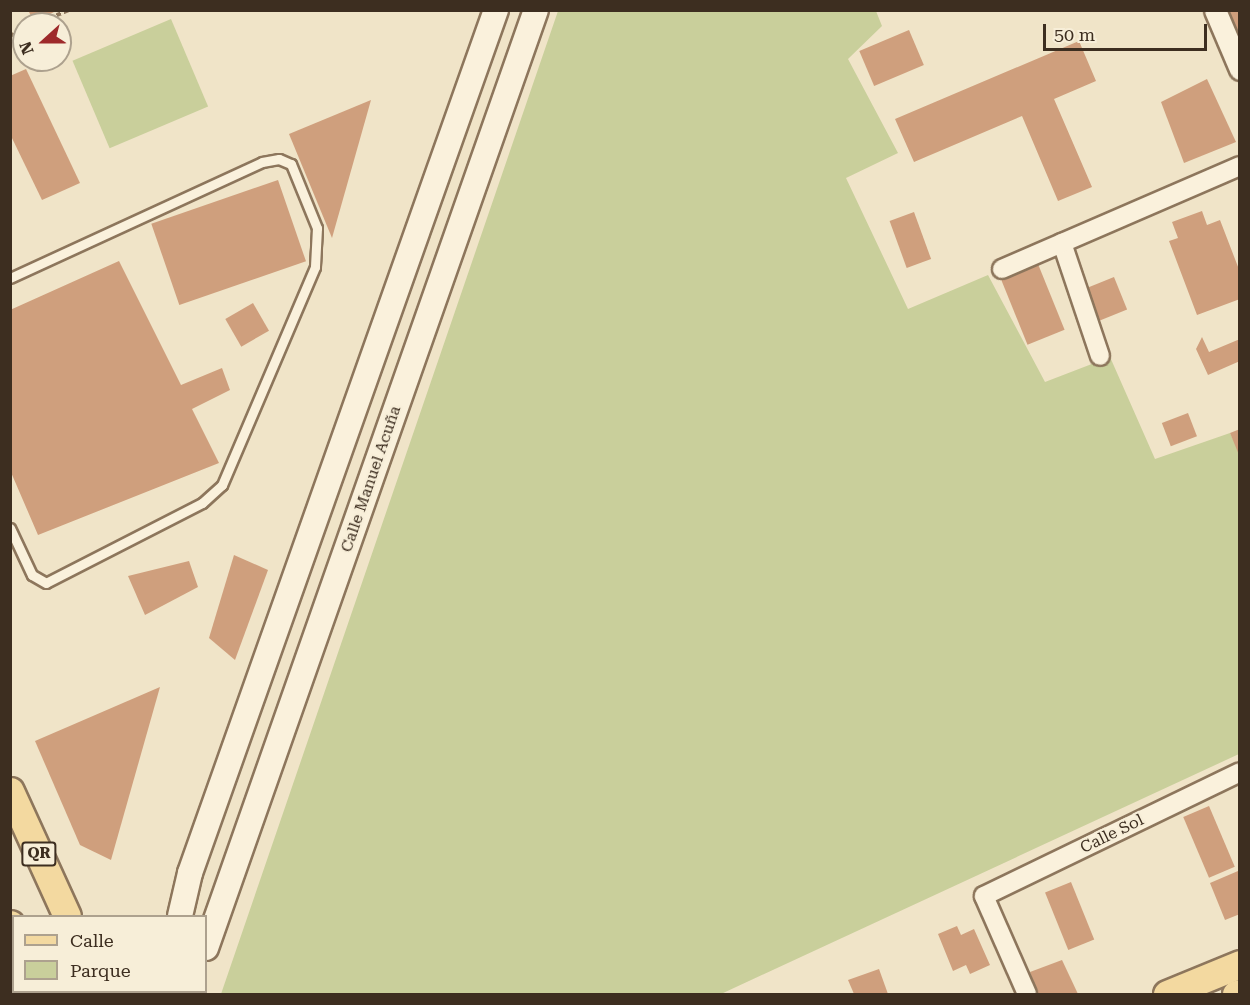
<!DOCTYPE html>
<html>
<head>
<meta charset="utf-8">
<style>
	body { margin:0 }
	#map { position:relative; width:1250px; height:1005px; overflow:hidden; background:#f0e4c8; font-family:"Roboto Serif",serif }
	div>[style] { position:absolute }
	.green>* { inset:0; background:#c9cf9b; transform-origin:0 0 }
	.building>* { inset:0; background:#cf9f7d; transform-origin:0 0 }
	.path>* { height:4px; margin-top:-2px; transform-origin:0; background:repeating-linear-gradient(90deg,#8d765c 0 4.5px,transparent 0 7.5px) }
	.roads { filter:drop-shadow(2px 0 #8d765c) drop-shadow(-2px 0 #8d765c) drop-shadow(0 2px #8d765c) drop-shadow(0 -2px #8d765c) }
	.service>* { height:9px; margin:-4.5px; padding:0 4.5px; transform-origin:4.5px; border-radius:4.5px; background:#faf1dc }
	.minor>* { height:18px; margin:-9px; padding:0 9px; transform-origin:9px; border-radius:9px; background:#faf1dc }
	.tertiary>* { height:21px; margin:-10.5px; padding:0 10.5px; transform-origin:10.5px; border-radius:10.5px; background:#faf1dc }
	.secondary>* { height:24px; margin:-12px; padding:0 12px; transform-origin:12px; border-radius:12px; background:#faf1dc }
	.primary>* { height:27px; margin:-13.5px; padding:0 13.5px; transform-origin:13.5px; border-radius:13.5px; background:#f3d9a0 }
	span { translate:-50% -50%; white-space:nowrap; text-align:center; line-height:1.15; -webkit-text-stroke:4.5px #f7eed8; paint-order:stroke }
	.shield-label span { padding:2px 4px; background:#f7eed8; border:2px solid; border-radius:4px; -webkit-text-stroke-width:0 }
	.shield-label { font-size:15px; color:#3d2e20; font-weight:700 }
	.street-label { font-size:16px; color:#3d2e20 }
	.frame { position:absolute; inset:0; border:12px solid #3d2e20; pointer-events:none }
	.legend { position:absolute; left:12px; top:915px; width:195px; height:78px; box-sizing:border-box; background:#f7eed8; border:2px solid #ada18e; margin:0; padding:8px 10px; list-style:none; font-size:18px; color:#3d2e20 }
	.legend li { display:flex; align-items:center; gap:12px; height:30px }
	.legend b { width:30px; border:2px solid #ada18e }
	.north { position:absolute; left:12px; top:12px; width:60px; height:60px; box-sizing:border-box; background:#f7eed8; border:2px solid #ada18e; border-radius:50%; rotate:249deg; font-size:16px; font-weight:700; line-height:24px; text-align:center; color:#3d2e20 }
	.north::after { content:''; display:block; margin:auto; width:21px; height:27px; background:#9e2a2b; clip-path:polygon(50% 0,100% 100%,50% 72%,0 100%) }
	.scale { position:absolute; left:1043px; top:24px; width:164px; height:27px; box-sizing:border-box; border:3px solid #3d2e20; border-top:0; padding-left:8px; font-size:18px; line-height:21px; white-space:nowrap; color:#3d2e20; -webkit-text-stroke:4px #f7eed8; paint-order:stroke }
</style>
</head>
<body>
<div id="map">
	<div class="green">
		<i style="clip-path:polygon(558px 11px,876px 11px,882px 26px,848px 59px,898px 153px,846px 178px,908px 309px,988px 275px,1045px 382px,1110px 357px,1155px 459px,1230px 433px,1240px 454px,1239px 754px,721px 994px,221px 994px)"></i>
		<i style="left:171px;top:19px;width:95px;height:107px;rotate:67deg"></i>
	</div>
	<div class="building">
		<i style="clip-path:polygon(28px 10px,58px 10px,34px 22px)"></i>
		<i style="clip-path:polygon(1228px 10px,1240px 10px,1239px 41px)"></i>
		<i style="left:909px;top:30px;width:38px;height:54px;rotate:67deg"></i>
		<i style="clip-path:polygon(1079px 41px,1096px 81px,1054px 99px,1092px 187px,1058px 201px,1022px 116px,914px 162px,895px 119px)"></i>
		<i style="clip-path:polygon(26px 69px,80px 183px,42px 200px,10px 134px,10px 76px)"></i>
		<i style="clip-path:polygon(1207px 79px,1236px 142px,1184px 163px,1161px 102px)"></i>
		<i style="clip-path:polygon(371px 100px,332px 238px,289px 134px)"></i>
		<i style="left:278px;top:180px;width:86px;height:134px;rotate:71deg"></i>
		<i style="clip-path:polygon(1202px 211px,1207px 225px,1220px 220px,1240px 272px,1240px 299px,1197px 315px,1169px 241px,1178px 238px,1172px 222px)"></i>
		<i style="left:914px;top:212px;width:50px;height:26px;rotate:70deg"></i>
		<i style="clip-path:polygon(119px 261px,181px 385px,222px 368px,230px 390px,192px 409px,219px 463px,38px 535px,10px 470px,10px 310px)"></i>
		<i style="left:1038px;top:264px;width:71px;height:40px;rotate:68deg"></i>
		<i style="left:1114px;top:277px;width:35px;height:30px;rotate:68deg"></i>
		<i style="left:253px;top:303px;width:32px;height:32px;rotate:60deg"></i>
		<i style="clip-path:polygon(1202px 337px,1209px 352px,1240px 339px,1240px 361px,1208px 375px,1196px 349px)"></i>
		<i style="left:1188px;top:413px;width:25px;height:28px;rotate:69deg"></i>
		<i style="clip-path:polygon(1240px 429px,1240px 455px,1239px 455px,1230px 433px)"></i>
		<i style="clip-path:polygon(234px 555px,268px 570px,235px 660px,209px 638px)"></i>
		<i style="clip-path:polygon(189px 561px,198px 587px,145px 615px,128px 576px)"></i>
		<i style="clip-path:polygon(160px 687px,111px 860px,80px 845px,35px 741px)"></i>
		<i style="left:1209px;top:806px;width:66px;height:28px;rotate:67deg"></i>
		<i style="clip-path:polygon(1238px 871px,1240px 914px,1225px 920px,1210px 883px)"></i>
		<i style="left:1071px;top:882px;width:62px;height:28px;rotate:68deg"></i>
		<i style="clip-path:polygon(957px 926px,961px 935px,974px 929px,990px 965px,970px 974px,966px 965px,953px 971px,938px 934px)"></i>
		<i style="clip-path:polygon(1062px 960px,1078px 994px,1037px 994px,1030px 972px)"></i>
		<i style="clip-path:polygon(879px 969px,888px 994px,854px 994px,848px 980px)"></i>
	</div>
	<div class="path">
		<i style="left:36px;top:24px;width:36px;rotate:-23deg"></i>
		<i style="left:10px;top:36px;width:16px;rotate:-27deg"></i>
	</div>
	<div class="roads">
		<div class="service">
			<i style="left:10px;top:278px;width:277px;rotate:-24.7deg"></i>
			<i style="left:262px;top:162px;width:17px;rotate:-10deg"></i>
			<i style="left:279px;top:159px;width:13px;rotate:23deg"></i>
			<i style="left:291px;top:164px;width:69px;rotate:67.9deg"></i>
			<i style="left:317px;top:228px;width:39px;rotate:93deg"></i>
			<i style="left:315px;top:267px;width:237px;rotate:113.1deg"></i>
			<i style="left:222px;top:485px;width:27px;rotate:138deg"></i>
			<i style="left:202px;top:503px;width:175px;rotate:152.9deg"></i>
			<i style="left:46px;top:583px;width:16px;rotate:-150deg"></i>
			<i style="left:32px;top:575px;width:52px;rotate:-115.1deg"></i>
		</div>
		<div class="minor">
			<i style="left:1062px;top:243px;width:119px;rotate:71.4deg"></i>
			<i style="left:1002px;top:269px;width:259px;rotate:-23.4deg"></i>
			<i style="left:1027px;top:994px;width:107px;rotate:-113.7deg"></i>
			<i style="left:984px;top:896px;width:284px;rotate:-25.8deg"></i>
		</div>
		<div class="tertiary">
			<i style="left:1215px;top:10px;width:64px;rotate:67deg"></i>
		</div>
		<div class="secondary">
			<i style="left:180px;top:916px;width:44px;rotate:-76.9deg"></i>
			<i style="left:190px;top:873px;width:916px;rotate:-70.48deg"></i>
			<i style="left:206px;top:948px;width:994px;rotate:-70.62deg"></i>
			<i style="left:161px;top:994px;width:2px;rotate:-63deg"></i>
			<i style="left:189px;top:994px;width:2px;rotate:-63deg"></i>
		</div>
		<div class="primary">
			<i style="left:10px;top:791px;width:137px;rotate:65.5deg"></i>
			<i style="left:10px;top:924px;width:8px;rotate:60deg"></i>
			<i style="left:39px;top:992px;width:2px;rotate:63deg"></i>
			<i style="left:101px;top:992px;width:2px;rotate:63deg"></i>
			<i style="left:1167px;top:994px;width:79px;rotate:-22.3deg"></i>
			<i style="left:1236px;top:994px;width:4px;rotate:-14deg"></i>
		</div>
	</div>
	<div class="shield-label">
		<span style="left:39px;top:854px">QR</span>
	</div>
	<div class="street-label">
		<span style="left:371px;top:479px;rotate:-71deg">Calle Manuel Acuña</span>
		<span style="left:1112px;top:834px;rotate:-26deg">Calle Sol</span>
	</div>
	<div class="frame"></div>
	<ul class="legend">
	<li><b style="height:8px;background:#f3d9a0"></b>Calle</li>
	<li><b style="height:16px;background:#c9cf9b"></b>Parque</li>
	</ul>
	<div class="north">N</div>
	<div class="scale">50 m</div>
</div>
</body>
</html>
